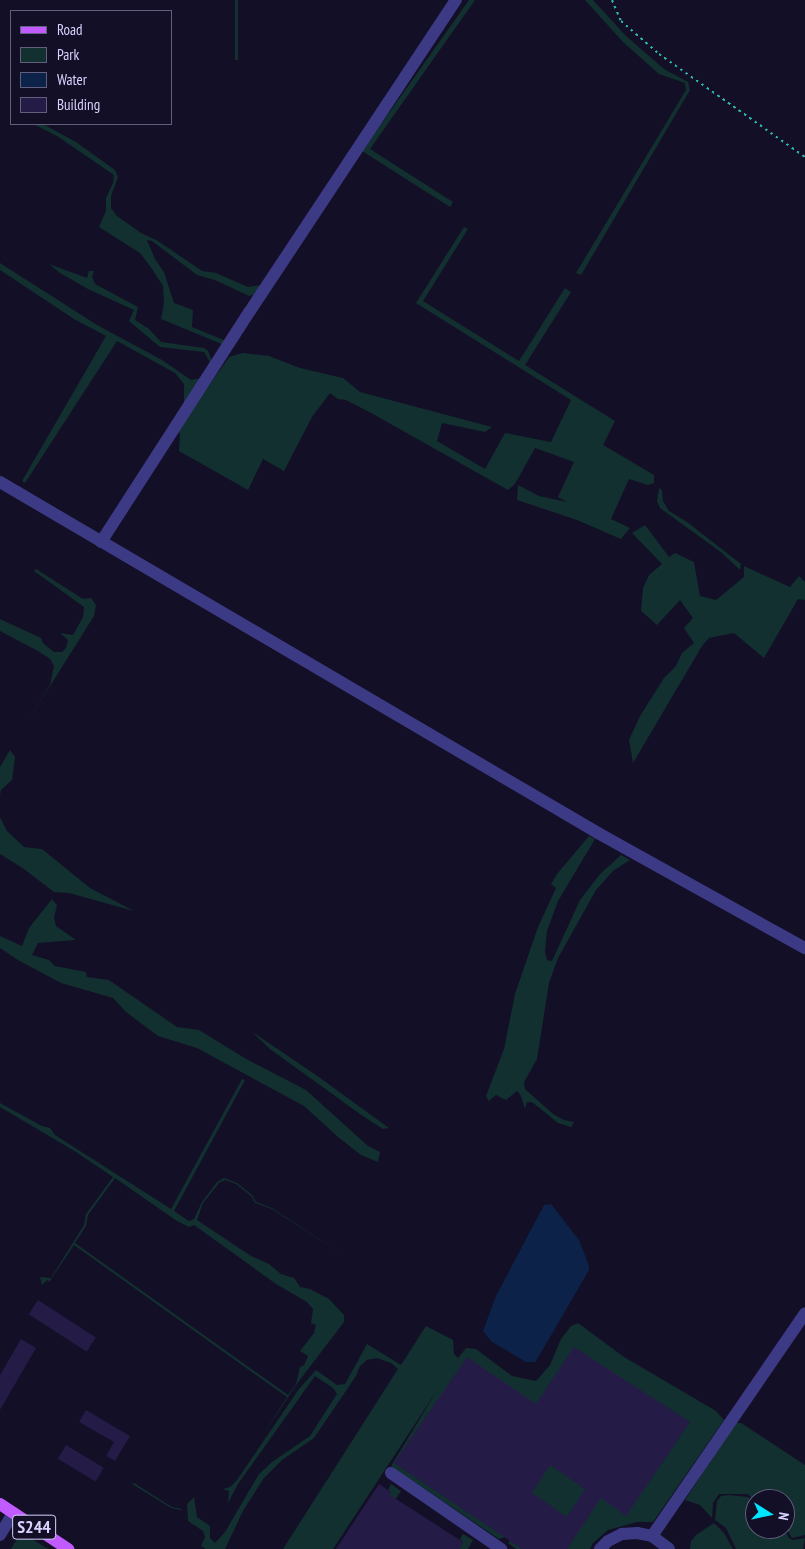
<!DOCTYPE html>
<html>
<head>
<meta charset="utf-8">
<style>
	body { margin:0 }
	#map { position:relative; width:805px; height:1549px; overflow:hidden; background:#130f26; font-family:"PT Sans Narrow",sans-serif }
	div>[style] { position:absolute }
	.green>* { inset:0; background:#12302f; transform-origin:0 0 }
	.water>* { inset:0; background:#0c2248 }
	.building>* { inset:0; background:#241b47; transform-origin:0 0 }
	.path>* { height:2px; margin-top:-1px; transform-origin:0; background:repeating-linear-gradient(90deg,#2fb8b0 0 2.5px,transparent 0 6.5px) }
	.minor>* { height:12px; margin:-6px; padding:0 6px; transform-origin:6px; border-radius:6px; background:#3d3a85 }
	.tertiary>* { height:12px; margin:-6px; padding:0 6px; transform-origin:6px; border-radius:6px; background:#3d3a85 }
	.primary>* { height:12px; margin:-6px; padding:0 6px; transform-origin:6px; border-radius:6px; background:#c25bff }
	span { translate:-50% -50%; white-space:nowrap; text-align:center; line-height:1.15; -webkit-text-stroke:5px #130f26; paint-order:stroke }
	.shield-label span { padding:1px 4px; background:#130f26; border:1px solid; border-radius:4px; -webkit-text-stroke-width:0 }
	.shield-label { font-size:18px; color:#d9d4ff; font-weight:700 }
	.legend { position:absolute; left:10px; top:10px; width:162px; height:115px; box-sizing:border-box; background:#130f26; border:1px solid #625e7d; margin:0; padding:6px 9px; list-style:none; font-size:15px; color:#d9d4ff }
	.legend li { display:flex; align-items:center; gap:10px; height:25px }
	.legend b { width:25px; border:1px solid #625e7d }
	.north { position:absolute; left:745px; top:1489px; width:50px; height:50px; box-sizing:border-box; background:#130f26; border:1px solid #625e7d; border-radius:50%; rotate:100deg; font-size:14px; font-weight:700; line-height:20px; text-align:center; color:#d9d4ff }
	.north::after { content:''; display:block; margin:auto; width:18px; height:22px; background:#00e5ff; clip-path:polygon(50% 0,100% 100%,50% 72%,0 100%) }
</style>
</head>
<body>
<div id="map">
	<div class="green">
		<i style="left:235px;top:0;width:3px;height:60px"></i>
		<i style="clip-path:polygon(469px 0,475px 0,370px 149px,453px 202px,450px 207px,362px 151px)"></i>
		<i style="clip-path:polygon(585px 0,593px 0,626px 36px,664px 69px,688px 82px,690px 90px,581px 275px,576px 273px,686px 90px,685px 83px,659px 74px,623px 42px)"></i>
		<i style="clip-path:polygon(33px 124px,43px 124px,76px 142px,115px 170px,118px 177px,111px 196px,111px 208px,117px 216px,141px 233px,158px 241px,202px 271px,216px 273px,248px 287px,262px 285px,257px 294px,249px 296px,215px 280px,197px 275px,152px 241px,147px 240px,155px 259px,164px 272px,174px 303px,193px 310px,192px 327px,226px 341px,224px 345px,161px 319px,164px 303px,163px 286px,152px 269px,140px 253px,99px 227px,106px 211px,106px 198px,113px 183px,114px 175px,57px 136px)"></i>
		<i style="clip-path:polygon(464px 227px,468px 229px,423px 301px,519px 361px,565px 288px,571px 292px,525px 365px,615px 421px,603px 445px,654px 475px,654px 483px,648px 485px,629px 479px,611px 519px,630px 528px,621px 539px,577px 520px,517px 500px,518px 485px,539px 496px,567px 502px,558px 497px,574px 462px,535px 448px,515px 484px,508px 490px,373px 414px,346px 400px,338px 399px,330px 393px,312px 417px,284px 471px,263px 459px,248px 490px,179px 451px,180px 433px,176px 432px,229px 357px,242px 353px,269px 356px,300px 368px,343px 378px,360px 392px,492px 427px,485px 432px,442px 423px,437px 441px,485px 469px,505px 433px,551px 442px,571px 400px,416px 303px)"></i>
		<i style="clip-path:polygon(0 263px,97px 325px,162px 360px,191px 380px,203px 378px,210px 362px,204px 352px,160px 347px,129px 321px,134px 310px,88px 289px,60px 273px,49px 264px,87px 278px,89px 271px,94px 271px,92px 277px,95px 284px,138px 307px,135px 320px,149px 329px,161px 342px,204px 348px,208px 351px,213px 364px,184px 407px,184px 384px,175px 373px,117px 341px,25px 483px,22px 481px,106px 336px,74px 319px,0 270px)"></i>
		<i style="clip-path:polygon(659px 488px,662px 490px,663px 501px,669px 511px,687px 522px,741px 564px,740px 570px,722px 553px,660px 508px,657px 501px)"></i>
		<i style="clip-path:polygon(645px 525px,669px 557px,675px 553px,694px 562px,700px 596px,716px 600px,744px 577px,744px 566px,790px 587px,799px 576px,805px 582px,805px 600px,798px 599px,764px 658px,734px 633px,709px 638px,702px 646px,633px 763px,629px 740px,640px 716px,664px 678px,676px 666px,682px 653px,694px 643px,684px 628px,693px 618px,680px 600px,657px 625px,641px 611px,643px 588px,649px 575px,662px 564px,632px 533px)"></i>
		<i style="clip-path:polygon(36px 569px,83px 599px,91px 598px,96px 605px,94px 616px,23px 729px,50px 685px,54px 666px,50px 659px,38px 651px,0 631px,0 619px,41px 638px,43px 643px,54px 652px,62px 652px,66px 648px,68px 640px,60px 633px,73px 635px,83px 617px,84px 607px,34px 571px)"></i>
		<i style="clip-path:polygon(10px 750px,15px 757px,12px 780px,1px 790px,0 795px,0 767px)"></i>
		<i style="clip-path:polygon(0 817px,7px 831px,24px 847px,42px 849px,90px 888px,134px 911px,69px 893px,54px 892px,24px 869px,0 854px)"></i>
		<i style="clip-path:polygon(589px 836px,595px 839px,558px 901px,547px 931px,545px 952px,547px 960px,552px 961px,580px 900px,600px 874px,621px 855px,630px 860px,613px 871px,596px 890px,558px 958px,549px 983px,537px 1059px,524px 1082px,525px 1089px,553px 1114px,564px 1120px,574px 1122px,571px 1127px,558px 1123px,532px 1102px,527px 1102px,525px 1109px,521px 1096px,517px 1091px,506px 1100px,496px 1095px,489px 1101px,486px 1096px,504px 1049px,515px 994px,538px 927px,556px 888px,551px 884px,557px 874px)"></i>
		<i style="clip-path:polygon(52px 899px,57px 905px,54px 918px,56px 926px,76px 940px,38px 943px,32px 955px,49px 960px,55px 966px,86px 972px,87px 977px,109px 980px,177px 1027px,199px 1030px,248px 1060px,306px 1090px,368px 1146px,380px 1152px,378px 1162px,361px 1155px,338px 1137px,304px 1106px,197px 1048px,158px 1036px,126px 1012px,113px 998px,61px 983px,16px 959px,0 948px,0 936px,22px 946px,29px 928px)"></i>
		<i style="clip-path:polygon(251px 1031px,316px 1075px,389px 1128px,383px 1129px,360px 1114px,270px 1049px)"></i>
		<i style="clip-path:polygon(evenodd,242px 1079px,245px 1080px,174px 1211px,189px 1221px,194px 1219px,202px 1202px,217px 1182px,224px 1178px,237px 1183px,252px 1195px,256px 1202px,272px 1208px,348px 1258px,272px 1209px,255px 1203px,251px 1196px,236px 1184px,225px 1180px,219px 1183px,203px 1203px,197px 1220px,251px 1256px,269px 1264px,281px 1274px,294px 1278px,300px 1287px,310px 1289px,329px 1299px,344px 1315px,344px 1322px,296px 1385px,262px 1437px,287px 1397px,74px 1245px,49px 1282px,47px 1280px,42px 1285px,40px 1277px,51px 1278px,84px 1225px,86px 1214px,113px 1177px,76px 1152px,0 1107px,0 1103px,42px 1126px,50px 1128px,55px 1135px,171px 1209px,242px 1079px,115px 1178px,177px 1221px,189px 1227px,194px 1225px,276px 1284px,307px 1302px,313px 1309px,311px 1323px,316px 1325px,314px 1333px,300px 1351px,308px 1356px,304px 1365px,300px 1367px,296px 1384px,288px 1395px,75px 1243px,86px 1226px,88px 1215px,115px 1178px)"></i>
		<i style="clip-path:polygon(578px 1323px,624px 1357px,716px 1411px,724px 1420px,653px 1522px,637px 1522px,608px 1530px,593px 1543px,590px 1549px,516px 1549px,508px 1543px,533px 1506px,506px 1537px,499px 1539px,391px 1466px,438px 1389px,333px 1549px,283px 1549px,398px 1369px,391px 1363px,377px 1358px,367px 1360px,360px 1366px,356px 1376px,314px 1438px,282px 1460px,264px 1478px,243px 1511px,225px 1549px,206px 1549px,201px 1546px,205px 1537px,203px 1531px,188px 1521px,187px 1504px,194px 1497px,197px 1517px,210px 1526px,210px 1538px,215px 1543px,225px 1532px,259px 1474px,272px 1462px,310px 1436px,337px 1394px,333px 1388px,315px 1376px,238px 1484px,228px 1503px,229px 1491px,223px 1489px,230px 1487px,237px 1480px,299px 1389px,316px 1370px,337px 1385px,345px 1384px,367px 1344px,401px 1365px,426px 1326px,453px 1340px,454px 1354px,458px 1358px,466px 1348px,476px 1349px,512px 1376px,536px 1381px,550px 1365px,561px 1339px,571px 1326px)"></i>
		<i style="clip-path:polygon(735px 1423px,741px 1423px,805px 1465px,805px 1535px,792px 1538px,790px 1535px,785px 1524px,785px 1499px,755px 1499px,755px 1502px,748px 1494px,719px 1494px,713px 1503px,712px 1518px,700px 1505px,685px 1500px)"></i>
		<i style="clip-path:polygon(134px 1483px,172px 1507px,182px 1509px,181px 1510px,171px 1508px,132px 1484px)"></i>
		<i style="clip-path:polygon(391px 1484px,401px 1491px,363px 1549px,354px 1549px,391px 1492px,388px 1490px)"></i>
		<i style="clip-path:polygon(729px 1495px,748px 1497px,755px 1506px,755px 1529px,784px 1529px,789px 1538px,793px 1540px,805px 1538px,803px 1549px,736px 1549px,726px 1528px,715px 1520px,717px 1501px,721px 1496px)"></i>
		<i style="clip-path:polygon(714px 1523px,724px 1533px,733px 1549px,690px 1549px,691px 1541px,696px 1535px)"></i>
		<i style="clip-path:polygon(21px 1532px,48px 1549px,11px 1549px)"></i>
		<i style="clip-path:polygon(463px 1534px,473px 1540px,468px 1549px,459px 1549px,463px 1542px,460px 1539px)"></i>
	</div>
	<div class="water">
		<i style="clip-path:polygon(551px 1204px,579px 1240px,588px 1263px,589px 1270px,542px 1351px,535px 1362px,526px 1362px,492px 1342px,483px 1331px,496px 1296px,544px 1205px)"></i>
	</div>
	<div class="building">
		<i style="left:38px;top:1300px;width:69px;height:17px;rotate:33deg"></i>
		<i style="clip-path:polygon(21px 1339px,36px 1348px,0 1410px,0 1375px)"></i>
		<i style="clip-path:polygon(evenodd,574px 1347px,690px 1422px,626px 1516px,601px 1498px,567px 1549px,522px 1549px,394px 1463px,467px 1357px,536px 1404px,574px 1347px,550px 1465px,585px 1489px,567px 1517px,532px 1493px,550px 1465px)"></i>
		<i style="clip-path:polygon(86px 1410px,130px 1436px,115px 1461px,106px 1456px,114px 1442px,79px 1422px)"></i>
		<i style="left:66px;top:1445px;width:44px;height:16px;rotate:31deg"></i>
		<i style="clip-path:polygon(379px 1484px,391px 1492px,390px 1495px,463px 1542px,459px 1549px,336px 1549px)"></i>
	</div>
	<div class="path">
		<i style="left:612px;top:0;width:23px;rotate:67deg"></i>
		<i style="left:621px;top:21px;width:50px;rotate:41deg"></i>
		<i style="left:659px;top:54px;width:179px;rotate:35.2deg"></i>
	</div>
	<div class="minor">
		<i style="left:101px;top:542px;width:275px;rotate:-57.2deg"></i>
		<i style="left:250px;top:311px;width:373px;rotate:-56.5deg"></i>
		<i style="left:391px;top:1473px;width:134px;rotate:34.6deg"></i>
		<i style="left:0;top:1535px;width:26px;rotate:-59deg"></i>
		<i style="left:652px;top:1536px;width:270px;rotate:-55.5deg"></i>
		<i style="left:600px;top:1549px;width:11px;rotate:-45deg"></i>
		<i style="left:608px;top:1541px;width:16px;rotate:-27deg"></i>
		<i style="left:622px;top:1534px;width:15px;rotate:-4deg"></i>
		<i style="left:637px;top:1533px;width:15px;rotate:11deg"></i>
		<i style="left:652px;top:1536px;width:21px;rotate:37deg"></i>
	</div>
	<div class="tertiary">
		<i style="left:0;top:482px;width:693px;rotate:30.41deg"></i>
		<i style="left:598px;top:833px;width:237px;rotate:29.1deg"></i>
	</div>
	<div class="primary">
		<i style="left:0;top:1504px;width:82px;rotate:33.5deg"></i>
	</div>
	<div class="shield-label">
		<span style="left:34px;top:1527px">S244</span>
	</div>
	<ul class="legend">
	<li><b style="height:6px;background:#c25bff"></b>Road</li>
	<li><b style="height:14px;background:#12302f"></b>Park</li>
	<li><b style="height:14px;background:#0c2248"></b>Water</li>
	<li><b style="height:14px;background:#241b47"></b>Building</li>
	</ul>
	<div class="north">N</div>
</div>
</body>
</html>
